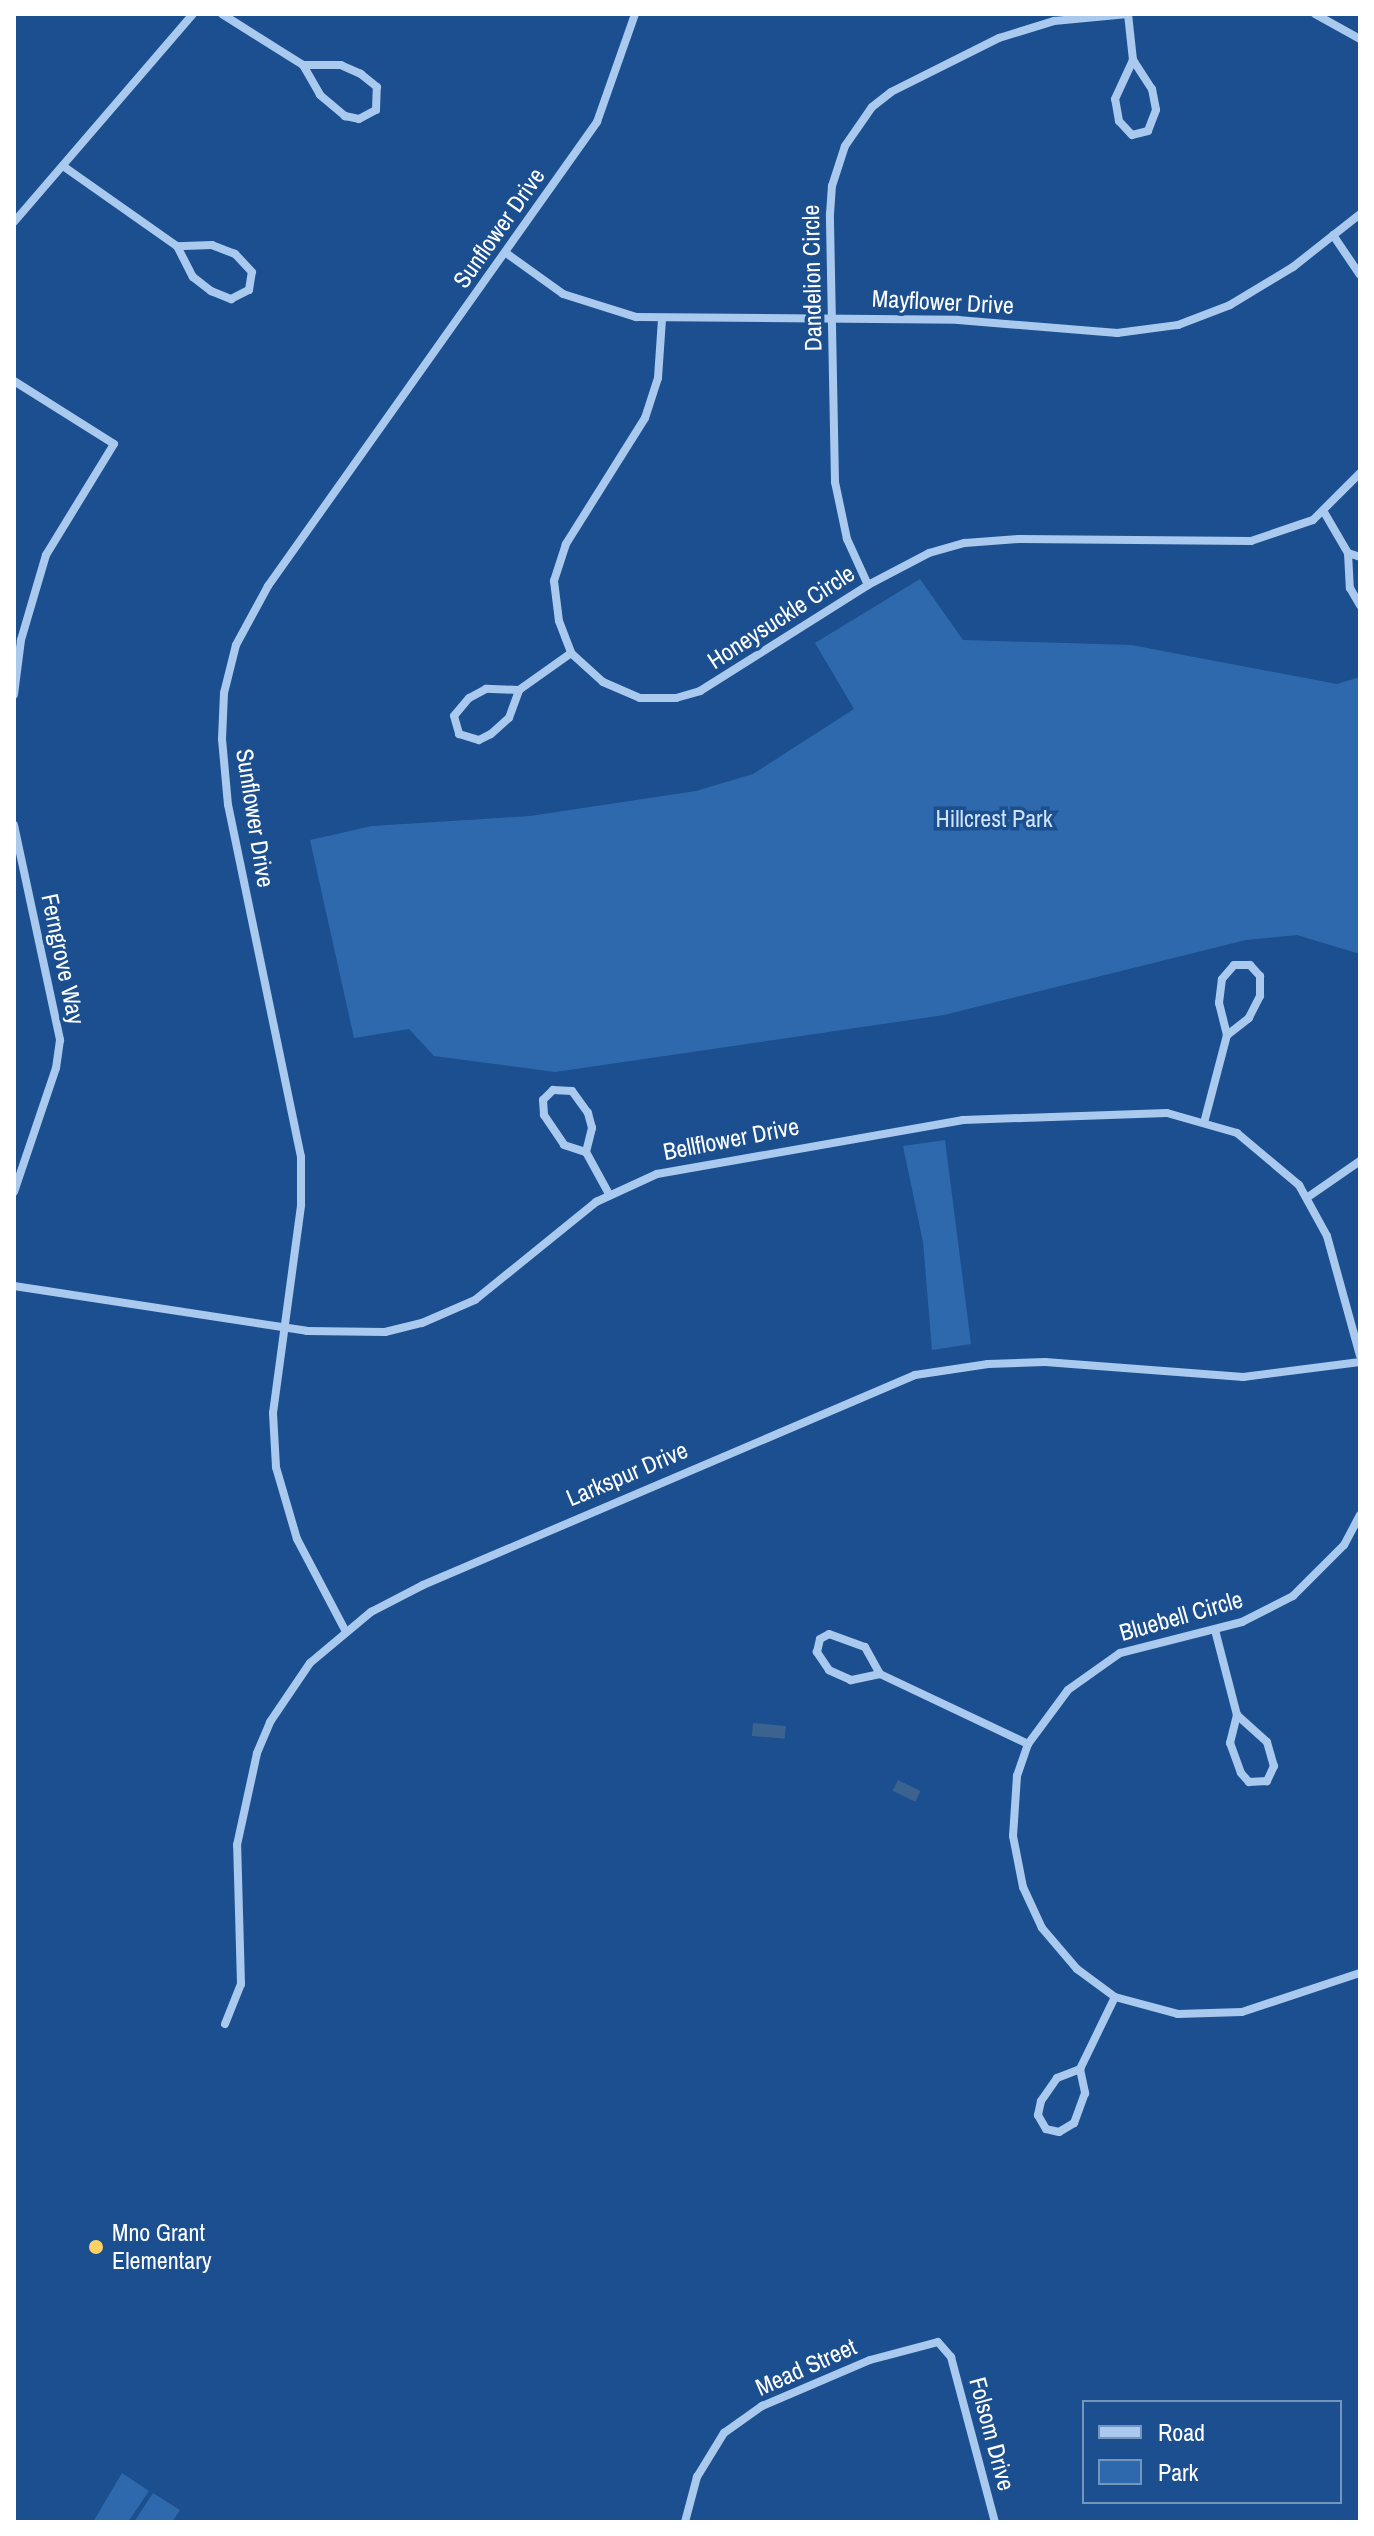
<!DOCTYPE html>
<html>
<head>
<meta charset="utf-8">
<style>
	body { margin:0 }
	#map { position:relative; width:1374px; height:2536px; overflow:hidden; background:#1b4f8f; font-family:"Archivo Narrow",sans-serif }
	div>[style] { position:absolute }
	.green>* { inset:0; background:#2e69ad }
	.water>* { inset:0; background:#3c6290; transform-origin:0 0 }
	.street>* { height:8px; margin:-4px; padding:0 4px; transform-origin:4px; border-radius:4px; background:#a9c9ee }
	.dots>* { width:22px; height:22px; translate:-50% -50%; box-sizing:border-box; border:4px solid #1b4f8f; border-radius:50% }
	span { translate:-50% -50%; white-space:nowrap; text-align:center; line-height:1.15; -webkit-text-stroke:7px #1b4f8f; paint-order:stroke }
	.street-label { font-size:24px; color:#fff }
	.park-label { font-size:24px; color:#cfe3fa }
	.poi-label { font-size:24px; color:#fff }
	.left { translate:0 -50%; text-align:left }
	.frame { position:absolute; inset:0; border:16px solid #fff; pointer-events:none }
	.legend { position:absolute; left:1082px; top:2400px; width:260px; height:104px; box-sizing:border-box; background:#1b4f8f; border:2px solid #7695bc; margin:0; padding:10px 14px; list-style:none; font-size:24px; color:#fff }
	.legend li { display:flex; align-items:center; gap:16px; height:40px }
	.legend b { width:40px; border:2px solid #7695bc }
</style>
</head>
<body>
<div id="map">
	<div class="green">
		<i style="clip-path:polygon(920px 579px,963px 640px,1131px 645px,1337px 684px,1360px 677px,1360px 954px,1297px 935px,1246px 940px,944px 1015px,555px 1072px,434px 1056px,409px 1029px,354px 1038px,310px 840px,372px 826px,530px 816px,696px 791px,753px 774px,854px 709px,815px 643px)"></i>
		<i style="clip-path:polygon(945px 1140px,971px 1344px,932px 1350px,923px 1242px,903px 1146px)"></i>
		<i style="clip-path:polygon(122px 2473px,149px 2491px,128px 2522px,93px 2522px)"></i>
		<i style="clip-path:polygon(153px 2493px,180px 2510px,172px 2522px,134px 2522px)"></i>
	</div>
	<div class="water">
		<i style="left:753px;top:1723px;width:33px;height:13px;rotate:5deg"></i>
		<i style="left:898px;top:1780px;width:25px;height:12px;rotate:26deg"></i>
	</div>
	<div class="street">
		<i style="left:222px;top:14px;width:96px;rotate:32.2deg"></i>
		<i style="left:303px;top:65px;width:34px;rotate:60deg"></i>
		<i style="left:320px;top:95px;width:33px;rotate:40deg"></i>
		<i style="left:345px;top:116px;width:14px;rotate:12deg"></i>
		<i style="left:359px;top:119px;width:19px;rotate:-28deg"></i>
		<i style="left:376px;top:110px;width:23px;rotate:-88deg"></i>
		<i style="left:377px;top:87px;width:21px;rotate:-141deg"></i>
		<i style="left:361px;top:74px;width:22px;rotate:-156deg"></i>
		<i style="left:341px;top:65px;width:38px;rotate:180deg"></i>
		<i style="left:1128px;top:14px;width:46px;rotate:83.8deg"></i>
		<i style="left:1133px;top:60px;width:35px;rotate:57deg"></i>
		<i style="left:1152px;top:89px;width:21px;rotate:79deg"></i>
		<i style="left:1156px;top:110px;width:22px;rotate:111deg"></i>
		<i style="left:1148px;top:131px;width:16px;rotate:166deg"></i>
		<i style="left:1132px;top:135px;width:19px;rotate:-133deg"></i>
		<i style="left:1119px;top:121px;width:22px;rotate:-100deg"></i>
		<i style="left:1115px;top:99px;width:43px;rotate:-65.2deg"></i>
		<i style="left:1315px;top:14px;width:51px;rotate:29.1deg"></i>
		<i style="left:63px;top:166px;width:139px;rotate:35.1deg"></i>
		<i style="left:177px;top:246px;width:35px;rotate:63deg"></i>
		<i style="left:193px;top:277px;width:23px;rotate:38deg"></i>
		<i style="left:211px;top:291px;width:22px;rotate:22deg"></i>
		<i style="left:231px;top:299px;width:20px;rotate:-27deg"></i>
		<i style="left:249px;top:290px;width:18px;rotate:-81deg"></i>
		<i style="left:252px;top:272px;width:25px;rotate:-133deg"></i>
		<i style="left:235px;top:254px;width:25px;rotate:-159deg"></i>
		<i style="left:212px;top:245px;width:35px;rotate:178deg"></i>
		<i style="left:14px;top:222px;width:274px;rotate:-49.3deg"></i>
		<i style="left:1333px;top:235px;width:48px;rotate:56deg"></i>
		<i style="left:506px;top:253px;width:70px;rotate:35.7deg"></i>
		<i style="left:563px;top:294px;width:77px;rotate:17.5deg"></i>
		<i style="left:636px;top:317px;width:322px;rotate:0.5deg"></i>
		<i style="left:958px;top:320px;width:160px;rotate:4.7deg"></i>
		<i style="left:1117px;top:333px;width:62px;rotate:-7.5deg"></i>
		<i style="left:1178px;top:325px;width:56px;rotate:-21deg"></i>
		<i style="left:1230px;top:305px;width:74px;rotate:-31.1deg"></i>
		<i style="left:1293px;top:267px;width:85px;rotate:-38.3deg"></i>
		<i style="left:662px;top:319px;width:59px;rotate:93.9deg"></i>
		<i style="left:658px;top:378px;width:42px;rotate:108deg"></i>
		<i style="left:645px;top:418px;width:149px;rotate:122.1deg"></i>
		<i style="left:566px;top:544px;width:39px;rotate:108deg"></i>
		<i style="left:554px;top:581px;width:40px;rotate:82.9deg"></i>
		<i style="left:559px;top:621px;width:34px;rotate:69deg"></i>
		<i style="left:571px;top:653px;width:43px;rotate:42.2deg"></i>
		<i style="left:603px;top:682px;width:40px;rotate:23.4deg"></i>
		<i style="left:640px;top:698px;width:36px"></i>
		<i style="left:676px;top:698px;width:25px;rotate:-16deg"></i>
		<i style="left:700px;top:691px;width:199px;rotate:-32.2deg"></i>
		<i style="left:868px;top:585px;width:69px;rotate:-27.7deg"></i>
		<i style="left:929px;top:553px;width:37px;rotate:-16deg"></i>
		<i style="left:965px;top:543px;width:54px;rotate:-4.2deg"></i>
		<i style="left:1019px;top:539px;width:232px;rotate:0.5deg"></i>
		<i style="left:1251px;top:541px;width:65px;rotate:-18.7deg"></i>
		<i style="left:1313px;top:520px;width:66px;rotate:-45deg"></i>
		<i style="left:14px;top:381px;width:118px;rotate:32.2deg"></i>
		<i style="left:114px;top:444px;width:130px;rotate:121.5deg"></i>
		<i style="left:46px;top:555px;width:89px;rotate:106.4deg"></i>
		<i style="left:21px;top:640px;width:55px;rotate:97.3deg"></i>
		<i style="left:1324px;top:512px;width:48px;rotate:59.7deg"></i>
		<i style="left:1348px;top:553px;width:35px;rotate:87deg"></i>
		<i style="left:1350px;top:588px;width:20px;rotate:60deg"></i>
		<i style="left:1348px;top:553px;width:13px;rotate:18deg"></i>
		<i style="left:868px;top:585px;width:51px;rotate:-114.5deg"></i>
		<i style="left:847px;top:539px;width:58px;rotate:-101.9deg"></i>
		<i style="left:835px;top:482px;width:268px;rotate:-91.1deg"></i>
		<i style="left:830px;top:214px;width:28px;rotate:-86deg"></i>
		<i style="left:832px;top:186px;width:42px;rotate:-72deg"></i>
		<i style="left:845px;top:146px;width:47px;rotate:-55.3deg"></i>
		<i style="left:872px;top:107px;width:24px;rotate:-38deg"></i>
		<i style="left:891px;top:92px;width:121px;rotate:-26.6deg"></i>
		<i style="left:999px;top:38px;width:58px;rotate:-17.2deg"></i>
		<i style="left:1054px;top:21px;width:74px;rotate:-5.4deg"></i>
		<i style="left:519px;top:690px;width:33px;rotate:-178deg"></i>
		<i style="left:486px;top:689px;width:19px;rotate:152deg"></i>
		<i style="left:469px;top:698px;width:23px;rotate:130deg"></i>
		<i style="left:454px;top:716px;width:19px;rotate:74deg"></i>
		<i style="left:459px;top:734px;width:21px;rotate:17deg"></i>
		<i style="left:479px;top:740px;width:13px;rotate:-27deg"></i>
		<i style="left:491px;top:734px;width:24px;rotate:-42deg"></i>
		<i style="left:509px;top:718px;width:30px;rotate:-70deg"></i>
		<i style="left:519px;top:690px;width:64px;rotate:-35.4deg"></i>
		<i style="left:14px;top:825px;width:220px;rotate:77.9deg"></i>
		<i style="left:60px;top:1040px;width:28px;rotate:98deg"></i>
		<i style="left:56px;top:1068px;width:131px;rotate:108.7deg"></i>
		<i style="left:1205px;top:1119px;width:87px;rotate:-75.3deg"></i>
		<i style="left:1227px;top:1035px;width:33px;rotate:-104deg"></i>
		<i style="left:1219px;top:1003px;width:24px;rotate:-83deg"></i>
		<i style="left:1222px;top:979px;width:18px;rotate:-49deg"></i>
		<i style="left:1234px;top:965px;width:16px"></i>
		<i style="left:1250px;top:965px;width:15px;rotate:48deg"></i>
		<i style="left:1260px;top:976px;width:20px;rotate:90deg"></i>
		<i style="left:1260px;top:996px;width:25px;rotate:117deg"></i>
		<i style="left:1249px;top:1018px;width:28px;rotate:142deg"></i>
		<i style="left:586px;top:1152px;width:25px;rotate:-76deg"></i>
		<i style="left:592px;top:1128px;width:16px;rotate:-105deg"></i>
		<i style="left:588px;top:1113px;width:27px;rotate:-126deg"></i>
		<i style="left:572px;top:1091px;width:19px;rotate:-177deg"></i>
		<i style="left:553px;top:1090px;width:14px;rotate:135deg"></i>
		<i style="left:543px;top:1100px;width:15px;rotate:86deg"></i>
		<i style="left:544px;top:1115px;width:36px;rotate:56deg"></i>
		<i style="left:564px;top:1145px;width:23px;rotate:18deg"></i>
		<i style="left:586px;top:1152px;width:48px;rotate:61.3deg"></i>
		<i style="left:1308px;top:1197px;width:63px;rotate:-34.7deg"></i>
		<i style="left:14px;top:1286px;width:296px;rotate:8.7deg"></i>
		<i style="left:307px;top:1331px;width:78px;rotate:0.7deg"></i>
		<i style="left:385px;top:1332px;width:38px;rotate:-14deg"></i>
		<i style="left:422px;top:1323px;width:58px;rotate:-23.5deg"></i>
		<i style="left:475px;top:1300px;width:156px;rotate:-39deg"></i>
		<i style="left:596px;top:1202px;width:67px;rotate:-24.7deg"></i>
		<i style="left:657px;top:1174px;width:311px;rotate:-10deg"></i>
		<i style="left:963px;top:1120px;width:204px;rotate:-2deg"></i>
		<i style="left:1167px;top:1113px;width:73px;rotate:15.9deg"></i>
		<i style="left:1237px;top:1133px;width:81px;rotate:40deg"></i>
		<i style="left:1299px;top:1185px;width:58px;rotate:61.2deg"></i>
		<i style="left:1327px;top:1236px;width:124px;rotate:74.6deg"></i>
		<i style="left:1360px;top:1515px;width:34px;rotate:118deg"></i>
		<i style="left:1344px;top:1545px;width:72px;rotate:135deg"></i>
		<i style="left:1293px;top:1596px;width:57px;rotate:153deg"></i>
		<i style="left:1242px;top:1622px;width:126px;rotate:165.7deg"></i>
		<i style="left:1120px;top:1653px;width:64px;rotate:144.6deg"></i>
		<i style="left:1068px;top:1690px;width:67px;rotate:126.5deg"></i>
		<i style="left:1028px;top:1744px;width:34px;rotate:109deg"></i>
		<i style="left:1017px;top:1776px;width:60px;rotate:93.8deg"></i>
		<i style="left:1013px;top:1836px;width:52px;rotate:78.9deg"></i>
		<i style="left:1023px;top:1887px;width:45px;rotate:65.1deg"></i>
		<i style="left:1042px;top:1928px;width:54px;rotate:49.5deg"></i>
		<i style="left:1077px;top:1969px;width:47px;rotate:36.4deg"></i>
		<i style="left:1115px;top:1997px;width:65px;rotate:15.1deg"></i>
		<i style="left:1178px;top:2014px;width:64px;rotate:-1.8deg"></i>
		<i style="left:1242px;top:2012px;width:124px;rotate:-18.3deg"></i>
		<i style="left:345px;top:1630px;width:103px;rotate:-117.8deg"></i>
		<i style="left:297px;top:1539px;width:75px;rotate:-106.3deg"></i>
		<i style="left:276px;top:1467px;width:54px;rotate:-93.2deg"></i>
		<i style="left:273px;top:1413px;width:210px;rotate:-82.3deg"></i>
		<i style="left:301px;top:1205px;width:48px;rotate:-90deg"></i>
		<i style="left:301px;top:1157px;width:359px;rotate:-101.7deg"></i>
		<i style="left:228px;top:805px;width:66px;rotate:-95.2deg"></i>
		<i style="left:222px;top:739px;width:46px;rotate:-87.5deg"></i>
		<i style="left:224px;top:693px;width:49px;rotate:-76deg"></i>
		<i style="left:236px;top:645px;width:67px;rotate:-61.5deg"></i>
		<i style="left:268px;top:586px;width:569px;rotate:-54.66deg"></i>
		<i style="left:597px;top:122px;width:114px;rotate:-70.6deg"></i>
		<i style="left:1215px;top:1630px;width:88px;rotate:75.5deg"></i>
		<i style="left:829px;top:1634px;width:38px;rotate:20deg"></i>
		<i style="left:865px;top:1647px;width:31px;rotate:61deg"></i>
		<i style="left:880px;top:1674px;width:30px;rotate:168deg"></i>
		<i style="left:851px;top:1680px;width:24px;rotate:-156deg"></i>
		<i style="left:829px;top:1670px;width:22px;rotate:-124deg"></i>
		<i style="left:817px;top:1652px;width:13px;rotate:-77deg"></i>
		<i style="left:820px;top:1639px;width:10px;rotate:-29deg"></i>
		<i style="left:880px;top:1674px;width:164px;rotate:25.3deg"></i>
		<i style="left:1237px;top:1715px;width:40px;rotate:42deg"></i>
		<i style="left:1267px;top:1742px;width:25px;rotate:74deg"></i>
		<i style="left:1274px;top:1766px;width:17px;rotate:115deg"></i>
		<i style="left:1267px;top:1781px;width:18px;rotate:177deg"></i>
		<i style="left:1249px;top:1782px;width:12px;rotate:-132deg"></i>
		<i style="left:1241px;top:1773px;width:32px;rotate:-110deg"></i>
		<i style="left:1230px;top:1743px;width:29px;rotate:-76deg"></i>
		<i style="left:225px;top:2024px;width:43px;rotate:-68.2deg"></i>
		<i style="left:241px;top:1984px;width:139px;rotate:-91.6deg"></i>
		<i style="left:237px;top:1845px;width:94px;rotate:-77.7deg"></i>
		<i style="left:257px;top:1753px;width:34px;rotate:-67deg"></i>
		<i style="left:270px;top:1722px;width:71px;rotate:-55.9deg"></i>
		<i style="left:310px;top:1663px;width:80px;rotate:-39.9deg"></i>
		<i style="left:371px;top:1612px;width:59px;rotate:-27.4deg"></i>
		<i style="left:423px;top:1585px;width:535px;rotate:-23.11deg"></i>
		<i style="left:915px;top:1375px;width:74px;rotate:-8.6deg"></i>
		<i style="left:988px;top:1364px;width:57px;rotate:-2deg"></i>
		<i style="left:1045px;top:1362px;width:199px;rotate:4.3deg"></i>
		<i style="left:1243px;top:1377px;width:118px;rotate:-7.3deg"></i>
		<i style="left:1080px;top:2069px;width:25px;rotate:78deg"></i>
		<i style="left:1085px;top:2093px;width:32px;rotate:110deg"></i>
		<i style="left:1074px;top:2123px;width:17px;rotate:149deg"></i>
		<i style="left:1059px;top:2132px;width:13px;rotate:-167deg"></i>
		<i style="left:1046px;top:2129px;width:16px;rotate:-120deg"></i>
		<i style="left:1038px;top:2115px;width:14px;rotate:-78deg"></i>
		<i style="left:1041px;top:2101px;width:28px;rotate:-55deg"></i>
		<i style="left:1057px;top:2078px;width:25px;rotate:-21deg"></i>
		<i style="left:1080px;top:2069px;width:80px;rotate:-64.1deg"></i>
		<i style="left:685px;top:2522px;width:47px;rotate:-75.1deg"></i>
		<i style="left:697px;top:2477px;width:52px;rotate:-58.5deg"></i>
		<i style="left:724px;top:2433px;width:47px;rotate:-35.4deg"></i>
		<i style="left:762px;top:2406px;width:117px;rotate:-23.1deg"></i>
		<i style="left:870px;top:2360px;width:70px;rotate:-14.8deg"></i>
		<i style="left:938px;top:2342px;width:20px;rotate:49deg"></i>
		<i style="left:951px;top:2357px;width:171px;rotate:75.1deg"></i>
	</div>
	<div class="dots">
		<i style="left:96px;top:2247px;background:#ffd166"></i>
	</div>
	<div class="street-label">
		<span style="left:499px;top:228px;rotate:-55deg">Sunflower Drive</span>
		<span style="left:812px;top:278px;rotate:-91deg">Dandelion Circle</span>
		<span style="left:943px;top:302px;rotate:3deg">Mayflower Drive</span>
		<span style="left:781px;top:617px;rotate:-33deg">Honeysuckle Circle</span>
		<span style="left:255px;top:818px;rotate:81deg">Sunflower Drive</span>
		<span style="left:63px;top:959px;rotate:78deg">Ferngrove Way</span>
		<span style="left:731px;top:1139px;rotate:-11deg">Bellflower Drive</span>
		<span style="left:627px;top:1474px;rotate:-23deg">Larkspur Drive</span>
		<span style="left:1181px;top:1616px;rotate:-16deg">Bluebell Circle</span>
		<span style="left:806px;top:2367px;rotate:-24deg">Mead Street</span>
		<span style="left:992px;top:2434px;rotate:75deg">Folsom Drive</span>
	</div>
	<div class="park-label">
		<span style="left:994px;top:819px">Hillcrest Park</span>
	</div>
	<div class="poi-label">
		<span class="left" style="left:112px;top:2247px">Mno Grant<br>Elementary</span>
	</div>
	<div class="frame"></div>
	<ul class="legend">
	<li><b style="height:10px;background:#a9c9ee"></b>Road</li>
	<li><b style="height:22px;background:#2e69ad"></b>Park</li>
	</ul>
</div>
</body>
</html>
